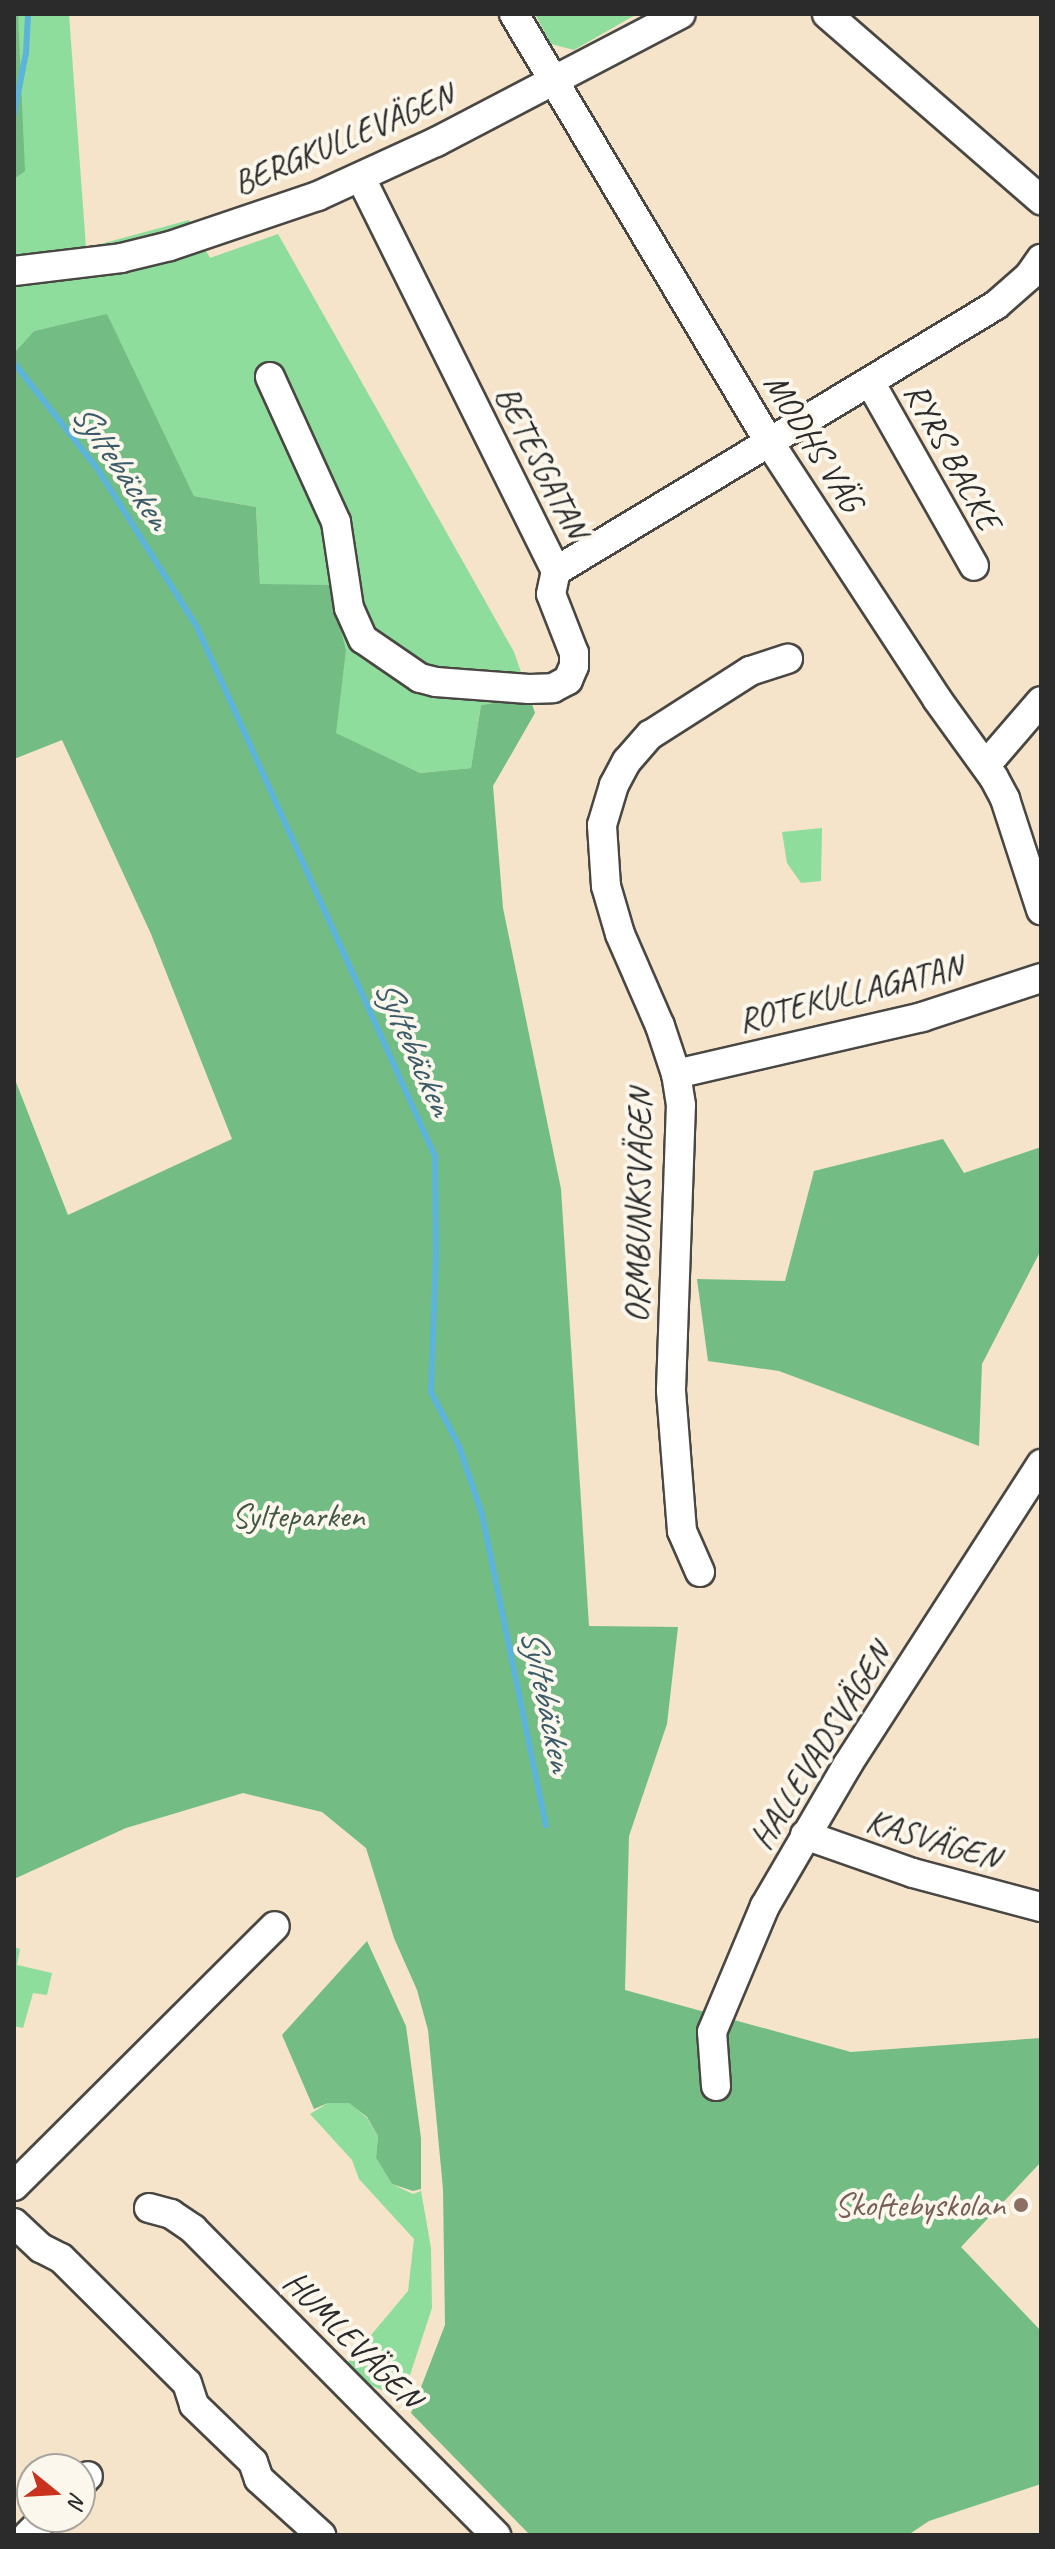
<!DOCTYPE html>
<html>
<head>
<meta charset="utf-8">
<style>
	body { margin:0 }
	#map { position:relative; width:1055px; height:2549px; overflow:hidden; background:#f5e3ca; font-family:Caveat,sans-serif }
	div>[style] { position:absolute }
	.green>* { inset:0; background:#8fdd9c }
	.forest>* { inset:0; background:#73bc84 }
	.stream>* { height:6px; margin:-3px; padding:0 3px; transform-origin:3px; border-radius:3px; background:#5db4da }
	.roads { filter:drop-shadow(2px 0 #494743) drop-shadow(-2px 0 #494743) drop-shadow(0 2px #494743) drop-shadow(0 -2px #494743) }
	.minor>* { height:28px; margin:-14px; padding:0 14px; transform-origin:14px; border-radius:14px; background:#fff }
	.dots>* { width:22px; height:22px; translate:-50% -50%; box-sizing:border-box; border:4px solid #fbf7ec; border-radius:50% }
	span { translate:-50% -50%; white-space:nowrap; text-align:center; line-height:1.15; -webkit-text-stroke:8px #fbf7ec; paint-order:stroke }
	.street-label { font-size:34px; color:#2b2b2b }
	.park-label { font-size:34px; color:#445847 }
	.education-label { font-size:34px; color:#785e54 }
	.right { translate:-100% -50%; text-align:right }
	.water-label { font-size:36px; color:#3c5b68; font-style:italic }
	.frame { position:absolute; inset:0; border:16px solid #2b2b2b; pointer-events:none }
	.north { position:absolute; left:16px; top:2453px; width:80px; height:80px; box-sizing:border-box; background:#fbf7ec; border:2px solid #a8a59f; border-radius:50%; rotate:108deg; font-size:22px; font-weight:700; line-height:32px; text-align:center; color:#2b2b2b }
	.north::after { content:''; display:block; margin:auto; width:28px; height:36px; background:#c8321e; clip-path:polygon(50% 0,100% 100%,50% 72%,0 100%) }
</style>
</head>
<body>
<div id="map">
	<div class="green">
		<i style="clip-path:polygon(14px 14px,69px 14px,86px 248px,189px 220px,210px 258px,278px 234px,514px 652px,530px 698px,481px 705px,471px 768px,420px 773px,335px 733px,346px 651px,260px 584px,256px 507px,194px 496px,107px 315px,34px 331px,14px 353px)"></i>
		<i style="clip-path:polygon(535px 14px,637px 14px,574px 50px,551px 44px)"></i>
		<i style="clip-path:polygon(822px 828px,821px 881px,801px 883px,787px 863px,782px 832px)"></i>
		<i style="clip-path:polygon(14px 1947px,20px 1949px,17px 1965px,52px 1973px,47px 1995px,33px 1993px,23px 2028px,14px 2026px)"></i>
		<i style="clip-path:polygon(328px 2103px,350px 2103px,367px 2118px,378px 2136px,376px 2158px,392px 2184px,413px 2194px,421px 2191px,431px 2248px,432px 2308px,408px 2381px,388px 2393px,357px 2379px,345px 2366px,408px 2291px,414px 2239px,359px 2179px,352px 2160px,310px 2114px)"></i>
	</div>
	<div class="forest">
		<i style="clip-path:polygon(14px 14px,18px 14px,25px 171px,14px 179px)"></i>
		<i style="clip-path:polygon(107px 314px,194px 496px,256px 507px,260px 584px,329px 585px,346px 651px,336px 733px,420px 773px,471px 768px,481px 705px,530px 698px,535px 713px,493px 786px,503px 908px,561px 1189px,589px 1626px,678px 1627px,667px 1724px,629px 1836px,625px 1990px,851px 2052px,1041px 2038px,1041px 2162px,961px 2247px,1041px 2331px,1041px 2484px,929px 2521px,908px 2535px,530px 2535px,411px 2413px,445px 2325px,443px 2189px,428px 2030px,417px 1990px,394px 1938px,366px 1848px,322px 1812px,243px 1793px,126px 1828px,14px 1879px,14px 1077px,68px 1215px,232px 1139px,151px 934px,62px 740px,14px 759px,14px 353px,34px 331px)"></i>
		<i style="clip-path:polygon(943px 1139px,964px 1173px,1041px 1147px,1041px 1250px,982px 1364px,979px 1446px,779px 1371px,708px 1361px,697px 1279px,785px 1281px,814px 1171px)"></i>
		<i style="clip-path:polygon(367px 1941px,406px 2026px,421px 2138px,421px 2189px,413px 2191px,392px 2184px,376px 2158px,378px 2136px,367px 2117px,349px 2103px,328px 2103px,314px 2109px,282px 2035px)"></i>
	</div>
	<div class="stream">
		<i style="left:14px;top:114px;width:62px;rotate:-78.9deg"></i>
		<i style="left:26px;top:53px;width:39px;rotate:-87deg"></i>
		<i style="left:14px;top:363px;width:134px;rotate:51.7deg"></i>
		<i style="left:97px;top:468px;width:188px;rotate:57.8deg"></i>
		<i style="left:197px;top:627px;width:580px;rotate:65.78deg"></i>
		<i style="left:435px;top:1156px;width:100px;rotate:89.4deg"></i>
		<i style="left:436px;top:1256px;width:136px;rotate:92.1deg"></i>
		<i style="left:431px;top:1392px;width:61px;rotate:62.6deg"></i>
		<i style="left:459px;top:1446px;width:72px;rotate:71.3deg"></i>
		<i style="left:482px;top:1514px;width:318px;rotate:78.4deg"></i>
	</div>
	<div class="roads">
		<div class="minor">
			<i style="left:514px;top:14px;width:498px;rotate:59.2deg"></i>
			<i style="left:769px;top:442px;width:307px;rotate:56.8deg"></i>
			<i style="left:937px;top:699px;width:97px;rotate:54.2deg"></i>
			<i style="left:994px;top:778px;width:24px;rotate:62deg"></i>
			<i style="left:1005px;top:799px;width:117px;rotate:72deg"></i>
			<i style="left:827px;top:14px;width:284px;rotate:41deg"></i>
			<i style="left:14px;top:271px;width:108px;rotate:-6.9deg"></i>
			<i style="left:121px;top:258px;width:50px;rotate:-13.8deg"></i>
			<i style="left:170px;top:246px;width:156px;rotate:-18.7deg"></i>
			<i style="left:318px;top:196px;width:130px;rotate:-24.6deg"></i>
			<i style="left:436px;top:142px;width:276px;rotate:-27.6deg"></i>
			<i style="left:270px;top:377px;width:159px;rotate:65.5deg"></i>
			<i style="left:336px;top:522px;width:87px;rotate:81.4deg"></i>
			<i style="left:349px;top:608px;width:34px;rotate:66deg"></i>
			<i style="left:363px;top:639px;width:69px;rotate:34.4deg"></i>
			<i style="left:420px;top:678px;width:16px;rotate:14deg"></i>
			<i style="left:436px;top:682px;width:93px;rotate:4.3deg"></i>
			<i style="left:529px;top:689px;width:24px;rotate:-2deg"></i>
			<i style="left:553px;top:688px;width:17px;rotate:-28deg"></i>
			<i style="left:568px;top:680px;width:15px;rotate:-67deg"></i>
			<i style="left:574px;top:666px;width:13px;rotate:-90deg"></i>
			<i style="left:574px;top:653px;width:63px;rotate:-111.3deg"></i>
			<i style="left:551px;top:594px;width:24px;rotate:-78deg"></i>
			<i style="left:556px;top:571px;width:439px;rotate:-116.4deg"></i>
			<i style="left:870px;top:382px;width:211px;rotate:60.5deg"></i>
			<i style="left:556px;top:571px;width:514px;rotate:-31.15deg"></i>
			<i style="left:996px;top:305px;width:44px;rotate:-41.3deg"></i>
			<i style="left:1029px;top:276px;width:21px;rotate:-55deg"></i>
			<i style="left:986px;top:765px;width:84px;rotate:-49.3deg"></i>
			<i style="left:676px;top:1074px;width:253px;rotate:-13deg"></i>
			<i style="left:922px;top:1017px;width:125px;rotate:-18.1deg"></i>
			<i style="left:700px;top:1572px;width:45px;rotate:-113.7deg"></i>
			<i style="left:682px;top:1531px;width:141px;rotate:-94.5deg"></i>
			<i style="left:671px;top:1390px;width:285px;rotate:-88deg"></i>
			<i style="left:681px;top:1105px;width:31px;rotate:-99deg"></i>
			<i style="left:676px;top:1074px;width:51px;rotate:-108.4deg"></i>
			<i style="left:660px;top:1026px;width:100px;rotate:-113.5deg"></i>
			<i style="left:620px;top:934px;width:50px;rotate:-106.3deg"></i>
			<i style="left:606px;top:886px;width:61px;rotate:-93.8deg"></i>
			<i style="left:602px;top:825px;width:42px;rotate:-73.3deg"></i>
			<i style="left:614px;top:785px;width:27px;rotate:-62deg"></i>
			<i style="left:627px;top:761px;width:35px;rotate:-49deg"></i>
			<i style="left:650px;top:735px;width:119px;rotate:-32.6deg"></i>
			<i style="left:750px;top:671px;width:40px;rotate:-18deg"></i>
			<i style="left:805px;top:1835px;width:114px;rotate:19.4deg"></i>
			<i style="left:913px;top:1873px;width:132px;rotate:14.9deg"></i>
			<i style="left:716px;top:2086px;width:54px;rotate:-94.2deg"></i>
			<i style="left:712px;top:2032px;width:137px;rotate:-67.2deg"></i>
			<i style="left:765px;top:1906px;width:164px;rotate:-59.7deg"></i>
			<i style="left:848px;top:1764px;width:357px;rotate:-57.2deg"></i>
			<i style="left:14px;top:2186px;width:368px;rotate:-44.9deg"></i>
			<i style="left:149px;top:2208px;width:23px;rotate:15deg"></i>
			<i style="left:171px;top:2214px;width:27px;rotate:34deg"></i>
			<i style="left:193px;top:2229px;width:431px;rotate:45.3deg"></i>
			<i style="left:14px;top:2223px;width:37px;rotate:43deg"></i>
			<i style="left:41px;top:2248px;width:22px;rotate:27deg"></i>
			<i style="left:61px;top:2258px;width:177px;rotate:44.8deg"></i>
			<i style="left:187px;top:2383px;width:23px;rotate:72deg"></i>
			<i style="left:194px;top:2405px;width:82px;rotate:44deg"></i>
			<i style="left:253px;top:2462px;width:18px;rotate:71deg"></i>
			<i style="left:259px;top:2479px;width:84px;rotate:42.1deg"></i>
			<i style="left:80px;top:2484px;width:11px;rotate:-45deg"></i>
			<i style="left:28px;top:2535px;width:25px;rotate:-45deg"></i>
		</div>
	</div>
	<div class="dots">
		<i style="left:1021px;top:2205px;background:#8d6e63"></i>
	</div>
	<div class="street-label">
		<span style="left:343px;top:139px;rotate:-23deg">BERGKULLEVÄGEN</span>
		<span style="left:814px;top:442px;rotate:58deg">MODHS VÄG</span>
		<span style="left:953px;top:456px;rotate:61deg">RYRS BACKE</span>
		<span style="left:542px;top:462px;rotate:63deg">BETESGATAN</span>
		<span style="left:850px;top:993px;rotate:-14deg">ROTEKULLAGATAN</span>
		<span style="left:638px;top:1206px;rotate:-89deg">ORMBUNKSVÄGEN</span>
		<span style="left:820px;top:1746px;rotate:-58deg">HALLEVADSVÄGEN</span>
		<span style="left:933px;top:1839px;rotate:17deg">KASVÄGEN</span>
		<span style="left:353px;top:2339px;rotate:45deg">HUMLEVÄGEN</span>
	</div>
	<div class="park-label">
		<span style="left:298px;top:1516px">Sylteparken</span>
	</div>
	<div class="education-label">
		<span class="right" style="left:1005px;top:2205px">Skoftebyskolan</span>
	</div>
	<div class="water-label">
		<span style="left:121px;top:466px;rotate:55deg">Syltebäcken</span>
		<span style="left:414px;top:1047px;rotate:66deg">Syltebäcken</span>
		<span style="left:547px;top:1700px;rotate:78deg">Syltebäcken</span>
	</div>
	<div class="frame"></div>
	<div class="north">N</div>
</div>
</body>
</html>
